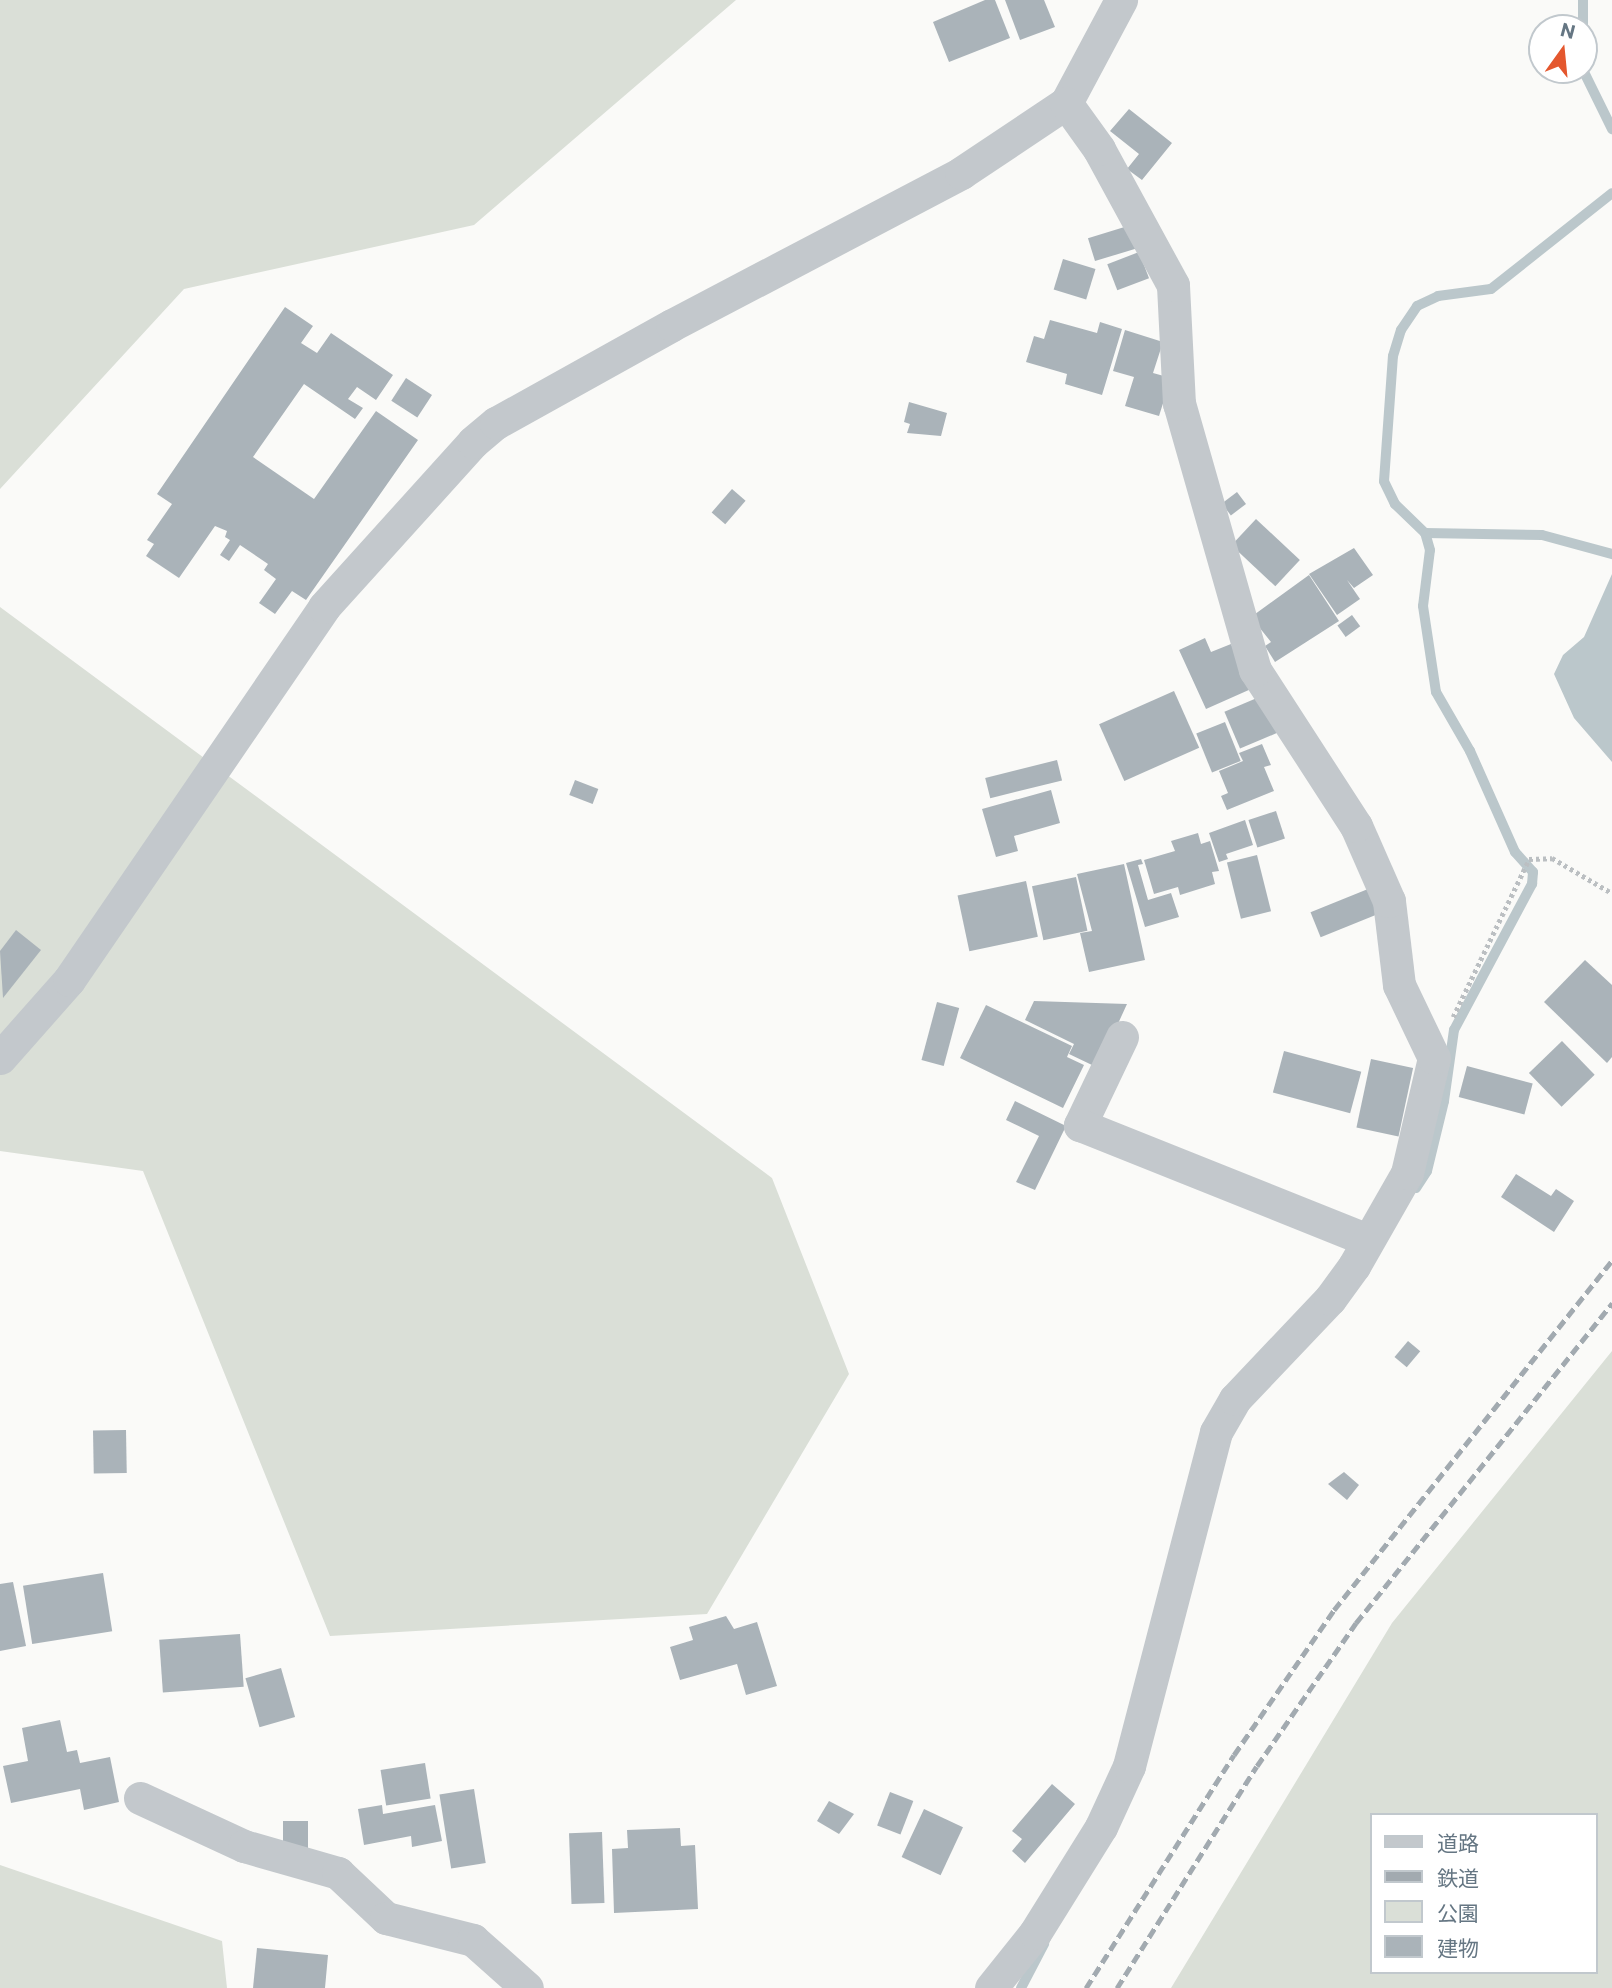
<!DOCTYPE html>
<html>
<head>
<meta charset="utf-8">
<style>
	body { margin:0 }
	#map { position:relative; width:1612px; height:1988px; overflow:hidden; background:#fafaf8; font-family:Commissioner,"Noto Sans JP",sans-serif }
	div>[style] { position:absolute }
	.green>* { inset:0; background:#dadfd7 }
	.water>* { inset:0; background:#bbc7cb }
	.stream>* { height:10px; margin:-5px; padding:0 5px; transform-origin:5px; border-radius:5px; background:#bbc7cb }
	.building>* { inset:0; background:#aab3b9; transform-origin:0 0 }
	.path>* { height:4.5px; margin-top:-2.25px; transform-origin:0; background:repeating-linear-gradient(90deg,#bbbfc2 0 3.5px,transparent 0 7px) }
	.street>* { height:33px; margin:-16.5px; padding:0 16.5px; transform-origin:16.5px; border-radius:16.5px; background:#c3c8cc }
	.rail>* { height:5px; margin-top:-2.5px; transform-origin:0; background:repeating-linear-gradient(90deg,#a2aab0 0 10px,transparent 0 15px) }
	span { translate:-50% -50%; white-space:nowrap; text-align:center; line-height:1.15; -webkit-text-stroke:7px #fff; paint-order:stroke }
	.legend { position:absolute; left:1370px; top:1813px; width:228px; height:161px; box-sizing:border-box; background:#fff; border:2px solid #c1c8cd; margin:0; padding:9px 12px; list-style:none; font-size:21px; color:#657683 }
	.legend li { display:flex; align-items:center; gap:14px; height:35px }
	.legend b { width:35px; border:2px solid #c1c8cd }
	.north { position:absolute; left:1528px; top:14px; width:70px; height:70px; box-sizing:border-box; background:#fff; border:2px solid #c1c8cd; border-radius:50%; rotate:15deg; font-size:19px; font-weight:700; line-height:28px; text-align:center; color:#657683 }
	.north::after { content:''; display:block; margin:auto; width:24px; height:32px; background:#e4572e; clip-path:polygon(50% 0,100% 100%,50% 72%,0 100%) }
</style>
</head>
<body>
<div id="map">
	<div class="green">
		<i style="clip-path:polygon(0 0,736px 0,474px 225px,184px 289px,0 489px)"></i>
		<i style="clip-path:polygon(0 607px,772px 1178px,849px 1374px,707px 1614px,330px 1636px,143px 1171px,0 1151px)"></i>
		<i style="clip-path:polygon(evenodd,1612px 1351px,1612px 1988px,1171px 1988px,1392px 1623px,1612px 1351px,1372px 1815px,1596px 1815px,1596px 1972px,1372px 1972px,1372px 1815px)"></i>
		<i style="clip-path:polygon(0 1865px,222px 1941px,227px 1988px,0 1988px)"></i>
	</div>
	<div class="water">
		<i style="clip-path:polygon(1612px 574px,1612px 762px,1574px 718px,1554px 674px,1563px 655px,1584px 637px)"></i>
	</div>
	<div class="stream">
		<i style="left:1583px;top:0;width:28px;rotate:90deg"></i>
		<i style="left:1583px;top:70px;width:66px;rotate:63.8deg"></i>
		<i style="left:1425px;top:533px;width:117px;rotate:1deg"></i>
		<i style="left:1542px;top:535px;width:73px;rotate:15.2deg"></i>
		<i style="left:1416px;top:1188px;width:20px;rotate:-57deg"></i>
		<i style="left:1427px;top:1171px;width:72px;rotate:-76.3deg"></i>
		<i style="left:1444px;top:1101px;width:72px;rotate:-82deg"></i>
		<i style="left:1454px;top:1030px;width:166px;rotate:-61.9deg"></i>
		<i style="left:1532px;top:884px;width:12px;rotate:-85deg"></i>
		<i style="left:1533px;top:872px;width:27px;rotate:-132deg"></i>
		<i style="left:1515px;top:852px;width:111px;rotate:-114deg"></i>
		<i style="left:1470px;top:751px;width:68px;rotate:-120deg"></i>
		<i style="left:1436px;top:692px;width:87px;rotate:-98.6deg"></i>
		<i style="left:1423px;top:606px;width:56px;rotate:-82.9deg"></i>
		<i style="left:1430px;top:550px;width:18px;rotate:-106deg"></i>
		<i style="left:1425px;top:533px;width:42px;rotate:-136deg"></i>
		<i style="left:1395px;top:504px;width:25px;rotate:-116deg"></i>
		<i style="left:1384px;top:481px;width:125px;rotate:-85.9deg"></i>
		<i style="left:1393px;top:356px;width:27px;rotate:-73deg"></i>
		<i style="left:1401px;top:330px;width:29px;rotate:-56deg"></i>
		<i style="left:1417px;top:306px;width:23px;rotate:-25deg"></i>
		<i style="left:1438px;top:296px;width:53px;rotate:-7.5deg"></i>
		<i style="left:1491px;top:289px;width:154px;rotate:-38.4deg"></i>
		<i style="left:1021px;top:1988px;width:50px;rotate:-62.4deg"></i>
	</div>
	<div class="building">
		<i style="clip-path:polygon(985px 0,995px 0,1010px 38px,949px 62px,933px 22px)"></i>
		<i style="clip-path:polygon(1005px 0,1044px 0,1055px 27px,1020px 40px)"></i>
		<i style="clip-path:polygon(1129px 109px,1172px 143px,1142px 180px,1127px 169px,1139px 154px,1110px 131px)"></i>
		<i style="left:1131px;top:225px;width:24px;height:45px;rotate:73deg"></i>
		<i style="left:1139px;top:252px;width:28px;height:34px;rotate:69deg"></i>
		<i style="left:1063px;top:259px;width:34px;height:32px;rotate:17deg"></i>
		<i style="clip-path:polygon(285px 307px,313px 326px,301px 343px,317px 353px,331px 333px,393px 375px,376px 400px,357px 387px,348px 399px,363px 408px,355px 419px,304px 384px,253px 457px,314px 499px,376px 411px,418px 440px,306px 600px,292px 591px,275px 614px,259px 603px,276px 579px,264px 570px,268px 564px,240px 545px,229px 561px,220px 555px,230px 540px,225px 537px,227px 531px,215px 526px,179px 578px,146px 556px,154px 544px,147px 540px,172px 504px,157px 494px)"></i>
		<i style="clip-path:polygon(1050px 320px,1097px 333px,1100px 322px,1122px 329px,1102px 395px,1065px 384px,1067px 374px,1026px 362px,1034px 336px,1044px 339px)"></i>
		<i style="clip-path:polygon(1125px 330px,1163px 342px,1153px 373px,1171px 378px,1159px 416px,1125px 406px,1134px 377px,1113px 371px)"></i>
		<i style="left:406px;top:378px;width:31px;height:27px;rotate:33deg"></i>
		<i style="clip-path:polygon(909px 402px,947px 413px,941px 436px,907px 433px,910px 424px,904px 422px)"></i>
		<i style="left:732px;top:489px;width:18px;height:31px;rotate:41deg"></i>
		<i style="left:1237px;top:492px;width:15px;height:19px;rotate:53deg"></i>
		<i style="left:1256px;top:519px;width:60px;height:36px;rotate:43deg"></i>
		<i style="clip-path:polygon(1354px 548px,1373px 575px,1354px 588px,1347px 580px,1360px 599px,1337px 615px,1309px 574px)"></i>
		<i style="clip-path:polygon(1309px 575px,1339px 621px,1275px 662px,1265px 646px,1271px 642px,1251px 617px)"></i>
		<i style="left:1352px;top:615px;width:14px;height:18px;rotate:54deg"></i>
		<i style="clip-path:polygon(1205px 638px,1211px 652px,1231px 644px,1251px 689px,1206px 709px,1179px 650px)"></i>
		<i style="left:1174px;top:691px;width:62px;height:82px;rotate:66deg"></i>
		<i style="left:1264px;top:695px;width:40px;height:43px;rotate:67deg"></i>
		<i style="left:1225px;top:722px;width:42px;height:31px;rotate:68deg"></i>
		<i style="clip-path:polygon(1262px 744px,1271px 765px,1264px 767px,1274px 791px,1227px 810px,1221px 796px,1228px 793px,1219px 771px,1243px 761px,1239px 753px)"></i>
		<i style="left:1057px;top:760px;width:21px;height:74px;rotate:76deg"></i>
		<i style="left:575px;top:780px;width:25px;height:16px;rotate:21deg"></i>
		<i style="clip-path:polygon(1051px 790px,1060px 823px,1014px 836px,1018px 851px,996px 857px,982px 809px)"></i>
		<i style="left:1276px;top:811px;width:29px;height:29px;rotate:72deg"></i>
		<i style="clip-path:polygon(1245px 820px,1253px 845px,1226px 854px,1228px 859px,1219px 862px,1209px 833px)"></i>
		<i style="clip-path:polygon(1198px 833px,1201px 844px,1210px 841px,1219px 871px,1212px 872px,1215px 884px,1180px 895px,1178px 887px,1154px 894px,1144px 860px,1175px 851px,1171px 841px)"></i>
		<i style="left:1257px;top:855px;width:58px;height:31px;rotate:76deg"></i>
		<i style="clip-path:polygon(1141px 859px,1143px 864px,1138px 865px,1148px 900px,1171px 893px,1179px 917px,1145px 927px,1126px 863px)"></i>
		<i style="clip-path:polygon(1124px 864px,1145px 960px,1089px 972px,1080px 933px,1092px 931px,1077px 874px)"></i>
		<i style="left:1076px;top:877px;width:55px;height:45px;rotate:78deg"></i>
		<i style="left:1026px;top:881px;width:57px;height:70px;rotate:78deg"></i>
		<i style="left:1368px;top:889px;width:27px;height:62px;rotate:68deg"></i>
		<i style="clip-path:polygon(16px 930px,41px 950px,3px 998px,0 951px)"></i>
		<i style="clip-path:polygon(1585px 960px,1612px 985px,1612px 1057px,1607px 1063px,1544px 1002px)"></i>
		<i style="clip-path:polygon(1034px 1001px,1127px 1004px,1105px 1052px,1092px 1065px,1069px 1054px,1074px 1044px,1025px 1020px)"></i>
		<i style="left:937px;top:1002px;width:23px;height:60px;rotate:15deg"></i>
		<i style="clip-path:polygon(986px 1005px,1072px 1046px,1067px 1057px,1084px 1065px,1063px 1108px,960px 1058px)"></i>
		<i style="left:1562px;top:1041px;width:47px;height:46px;rotate:46deg"></i>
		<i style="left:1284px;top:1051px;width:80px;height:43px;rotate:15deg"></i>
		<i style="left:1371px;top:1059px;width:43px;height:70px;rotate:12deg"></i>
		<i style="left:1467px;top:1066px;width:68px;height:32px;rotate:15deg"></i>
		<i style="clip-path:polygon(1015px 1101px,1066px 1126px,1035px 1190px,1016px 1182px,1039px 1136px,1006px 1120px)"></i>
		<i style="clip-path:polygon(1516px 1174px,1551px 1196px,1556px 1189px,1574px 1201px,1554px 1232px,1501px 1197px)"></i>
		<i style="left:1408px;top:1341px;width:16px;height:21px;rotate:40deg"></i>
		<i style="left:126px;top:1430px;width:43px;height:33px;rotate:89deg"></i>
		<i style="clip-path:polygon(1344px 1472px,1359px 1485px,1347px 1500px,1328px 1484px)"></i>
		<i style="left:103px;top:1573px;width:59px;height:81px;rotate:81deg"></i>
		<i style="clip-path:polygon(13px 1582px,26px 1646px,0 1651px,0 1584px)"></i>
		<i style="clip-path:polygon(726px 1616px,734px 1629px,757px 1622px,777px 1686px,746px 1695px,737px 1664px,680px 1680px,670px 1647px,693px 1640px,689px 1627px)"></i>
		<i style="left:240px;top:1634px;width:53px;height:81px;rotate:86deg"></i>
		<i style="left:281px;top:1668px;width:51px;height:37px;rotate:74deg"></i>
		<i style="clip-path:polygon(60px 1720px,67px 1752px,77px 1750px,80px 1763px,110px 1757px,119px 1802px,84px 1810px,80px 1789px,11px 1803px,3px 1766px,28px 1761px,22px 1728px)"></i>
		<i style="left:425px;top:1763px;width:36px;height:45px;rotate:81deg"></i>
		<i style="clip-path:polygon(1052px 1784px,1075px 1804px,1025px 1863px,1012px 1851px,1022px 1839px,1012px 1831px)"></i>
		<i style="left:474px;top:1789px;width:75px;height:35px;rotate:81deg"></i>
		<i style="left:890px;top:1792px;width:25px;height:36px;rotate:21deg"></i>
		<i style="clip-path:polygon(829px 1801px,854px 1814px,839px 1834px,817px 1821px)"></i>
		<i style="clip-path:polygon(382px 1805px,383px 1814px,435px 1805px,442px 1841px,412px 1847px,411px 1836px,364px 1845px,358px 1809px)"></i>
		<i style="left:924px;top:1809px;width:43px;height:53px;rotate:25deg"></i>
		<i style="left:283px;top:1821px;width:25px;height:29px"></i>
		<i style="clip-path:polygon(680px 1828px,681px 1846px,695px 1845px,698px 1909px,614px 1913px,612px 1849px,628px 1848px,627px 1830px)"></i>
		<i style="left:602px;top:1832px;width:71px;height:33px;rotate:88deg"></i>
		<i style="clip-path:polygon(257px 1948px,328px 1955px,325px 1988px,253px 1988px)"></i>
	</div>
	<div class="path">
		<i style="left:1453px;top:1017px;width:175px;rotate:-64.3deg"></i>
		<i style="left:1529px;top:859px;width:23px;rotate:-2deg"></i>
		<i style="left:1552px;top:858px;width:69px;rotate:30.3deg"></i>
	</div>
	<div class="street">
		<i style="left:1122px;top:1037px;width:98px;rotate:115.5deg"></i>
		<i style="left:1080px;top:1125px;width:310px;rotate:21.8deg"></i>
		<i style="left:0;top:1058px;width:104px;rotate:-48.5deg"></i>
		<i style="left:69px;top:980px;width:452px;rotate:-55.6deg"></i>
		<i style="left:324px;top:607px;width:222px;rotate:-47.9deg"></i>
		<i style="left:473px;top:442px;width:30px;rotate:-40deg"></i>
		<i style="left:496px;top:423px;width:201px;rotate:-29.1deg"></i>
		<i style="left:672px;top:325px;width:327px;rotate:-27.7deg"></i>
		<i style="left:961px;top:173px;width:126px;rotate:-33.7deg"></i>
		<i style="left:1066px;top:103px;width:117px;rotate:-61.9deg"></i>
		<i style="left:140px;top:1798px;width:115px;rotate:24.8deg"></i>
		<i style="left:244px;top:1846px;width:98px;rotate:16deg"></i>
		<i style="left:338px;top:1873px;width:66px;rotate:43.2deg"></i>
		<i style="left:386px;top:1918px;width:90px;rotate:14.2deg"></i>
		<i style="left:473px;top:1940px;width:72px;rotate:41.6deg"></i>
		<i style="left:991px;top:1988px;width:70px;rotate:-51.3deg"></i>
		<i style="left:1035px;top:1933px;width:125px;rotate:-58.1deg"></i>
		<i style="left:1101px;top:1827px;width:67px;rotate:-65.3deg"></i>
		<i style="left:1129px;top:1766px;width:345px;rotate:-75.4deg"></i>
		<i style="left:1216px;top:1432px;width:38px;rotate:-60deg"></i>
		<i style="left:1235px;top:1399px;width:138px;rotate:-46.5deg"></i>
		<i style="left:1330px;top:1299px;width:41px;rotate:-54deg"></i>
		<i style="left:1354px;top:1266px;width:107px;rotate:-60.3deg"></i>
		<i style="left:1407px;top:1173px;width:118px;rotate:-76.8deg"></i>
		<i style="left:1434px;top:1058px;width:81px;rotate:-115.6deg"></i>
		<i style="left:1399px;top:985px;width:85px;rotate:-96.8deg"></i>
		<i style="left:1389px;top:901px;width:82px;rotate:-113.7deg"></i>
		<i style="left:1356px;top:826px;width:186px;rotate:-122.9deg"></i>
		<i style="left:1255px;top:670px;width:277px;rotate:-105.9deg"></i>
		<i style="left:1179px;top:404px;width:119px;rotate:-92.9deg"></i>
		<i style="left:1173px;top:285px;width:155px;rotate:-118.6deg"></i>
		<i style="left:1099px;top:149px;width:57px;rotate:-125.7deg"></i>
	</div>
	<div class="rail">
		<i style="left:1086px;top:1988px;width:276px;rotate:-57.6deg"></i>
		<i style="left:1234px;top:1755px;width:176px;rotate:-55.4deg"></i>
		<i style="left:1334px;top:1610px;width:446px;rotate:-51.5deg"></i>
		<i style="left:1117px;top:1988px;width:262px;rotate:-57.8deg"></i>
		<i style="left:1257px;top:1766px;width:174px;rotate:-55.3deg"></i>
		<i style="left:1356px;top:1623px;width:410px;rotate:-51.3deg"></i>
	</div>
	<ul class="legend">
	<li><b style="height:9px;background:#c3c8cc"></b>道路</li>
	<li><b style="height:9px;background:#a2aab0"></b>鉄道</li>
	<li><b style="height:19px;background:#dadfd7"></b>公園</li>
	<li><b style="height:19px;background:#aab3b9"></b>建物</li>
	</ul>
	<div class="north">N</div>
</div>
</body>
</html>
